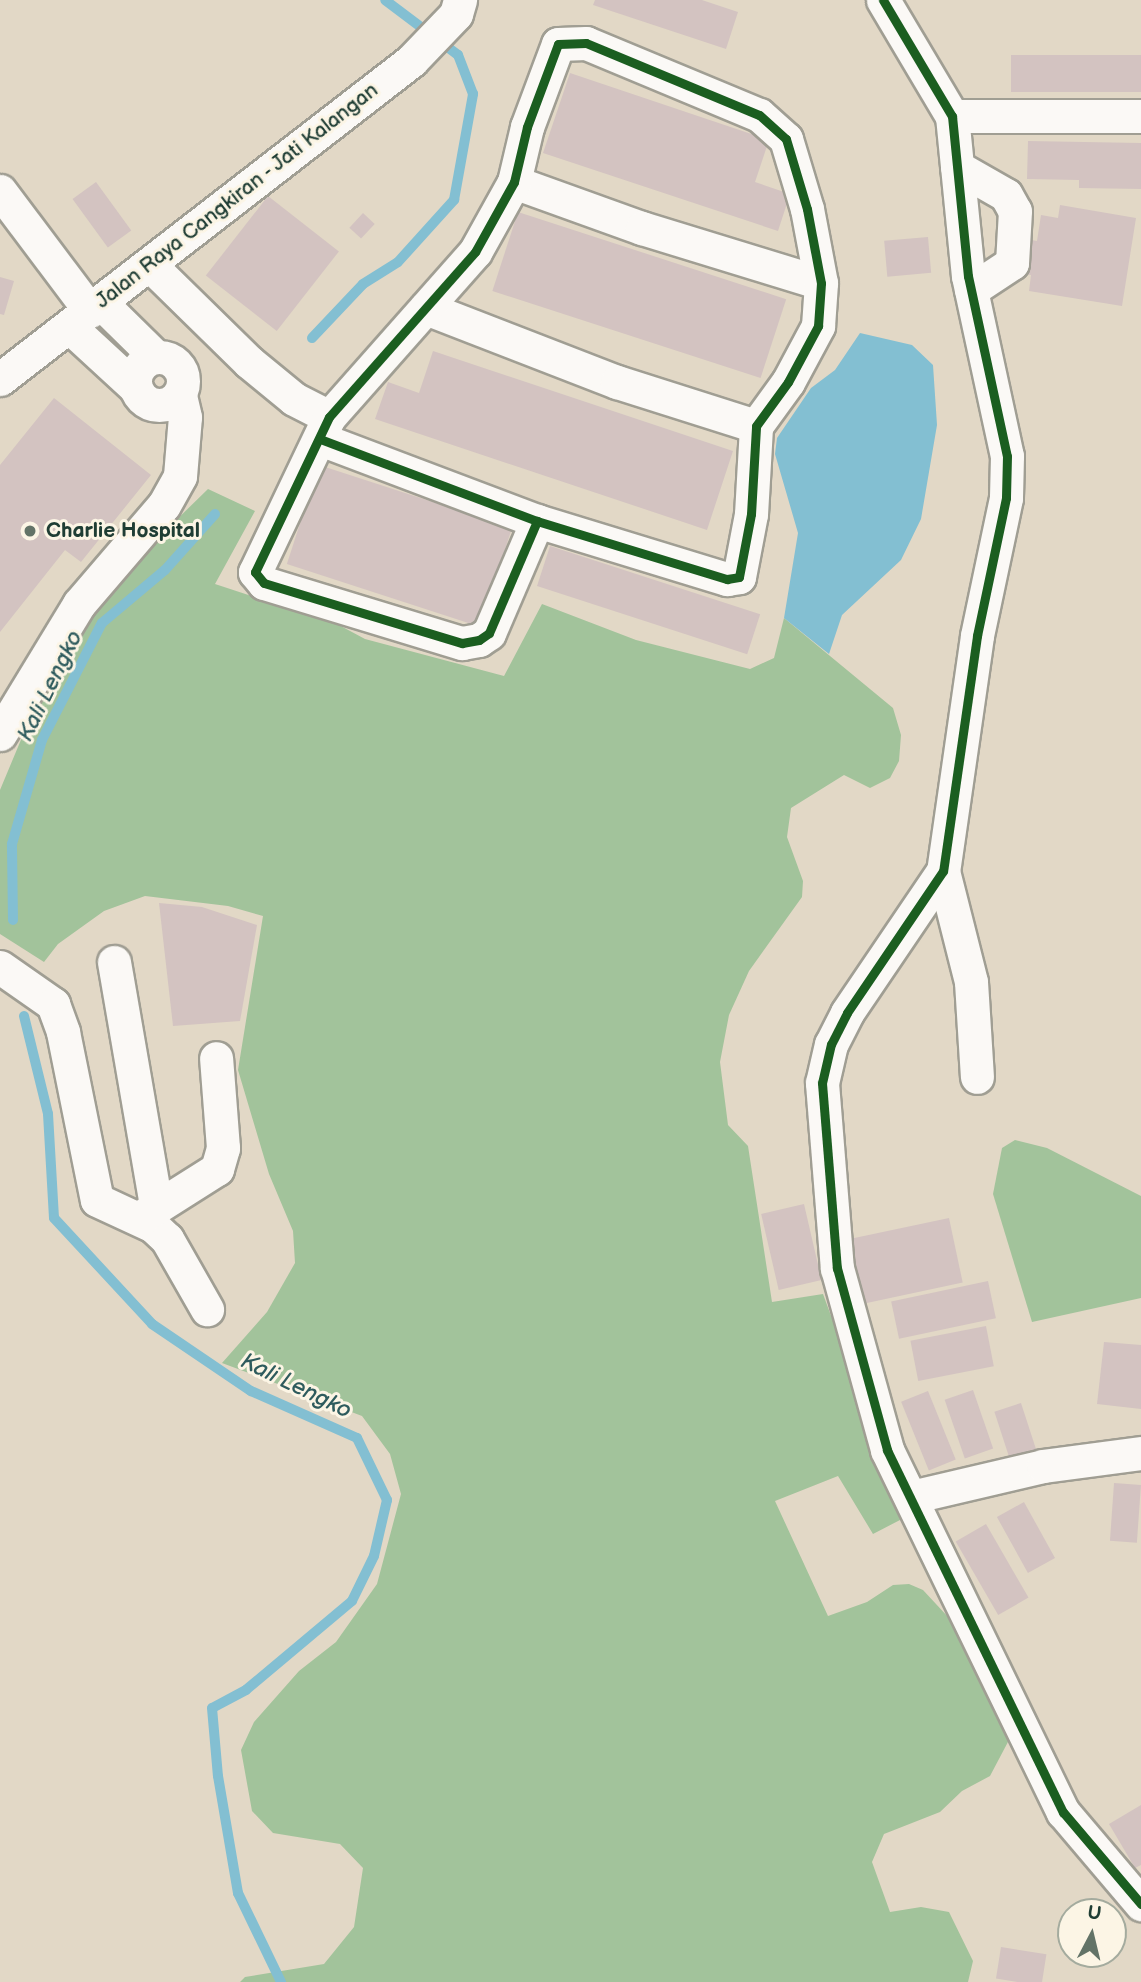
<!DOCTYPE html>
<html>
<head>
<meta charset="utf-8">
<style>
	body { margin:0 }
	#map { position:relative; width:1141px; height:1982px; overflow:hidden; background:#e2d8c6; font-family:"Balsamiq Sans",sans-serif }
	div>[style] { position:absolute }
	.forest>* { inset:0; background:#a2c39b }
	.water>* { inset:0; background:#83bfd2 }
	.stream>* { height:10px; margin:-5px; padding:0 5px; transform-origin:5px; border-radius:5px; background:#83bfd2 }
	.building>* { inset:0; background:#d3c3c1; transform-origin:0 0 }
	.roads { filter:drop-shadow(2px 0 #a09e93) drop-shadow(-2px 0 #a09e93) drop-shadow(0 2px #a09e93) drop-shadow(0 -2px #a09e93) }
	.minor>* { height:33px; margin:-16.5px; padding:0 16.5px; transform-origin:16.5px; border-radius:16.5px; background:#fbf9f6 }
	.minor>.ring { margin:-16.5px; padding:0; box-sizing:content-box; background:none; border:33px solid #fbf9f6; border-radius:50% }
	.cycleway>* { height:9px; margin:-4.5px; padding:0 4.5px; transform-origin:4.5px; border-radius:4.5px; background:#1b5e20 }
	.dots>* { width:19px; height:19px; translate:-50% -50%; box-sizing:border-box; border:4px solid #fcf5e5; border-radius:50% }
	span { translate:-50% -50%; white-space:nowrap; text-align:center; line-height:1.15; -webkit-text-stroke:6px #fcf5e5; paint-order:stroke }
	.street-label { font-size:21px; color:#1f3d34 }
	.poi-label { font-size:21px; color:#1f3d34; font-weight:700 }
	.left { translate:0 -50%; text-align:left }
	.water-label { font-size:23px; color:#2e5b5d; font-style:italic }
	.north { position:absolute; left:1057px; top:1898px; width:70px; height:70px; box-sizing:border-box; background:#fcf5e5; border:2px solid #a4ab9e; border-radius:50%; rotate:7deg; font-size:19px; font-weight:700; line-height:28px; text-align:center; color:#1f3d34 }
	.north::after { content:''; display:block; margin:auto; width:24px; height:32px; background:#637367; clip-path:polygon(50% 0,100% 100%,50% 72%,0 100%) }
</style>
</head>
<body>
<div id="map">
	<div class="forest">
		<i style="clip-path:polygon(208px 489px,255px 511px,215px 584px,337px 624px,365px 639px,504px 676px,542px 604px,636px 640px,750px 669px,774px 658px,784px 618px,893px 708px,901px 735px,899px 761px,890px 778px,870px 788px,844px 775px,791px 808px,787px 837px,803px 881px,802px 897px,749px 971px,729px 1015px,720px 1062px,728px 1125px,748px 1146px,772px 1302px,823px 1294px,897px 1495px,900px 1520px,873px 1534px,838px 1476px,775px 1501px,828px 1616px,867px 1602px,893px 1585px,909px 1584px,923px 1590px,962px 1632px,1001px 1703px,1009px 1740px,990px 1776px,962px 1791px,940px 1812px,884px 1834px,872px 1862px,890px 1912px,921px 1907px,949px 1912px,973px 1961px,968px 1982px,240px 1982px,245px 1977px,324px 1964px,354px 1927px,363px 1868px,340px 1844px,273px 1833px,252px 1811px,241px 1750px,254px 1722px,299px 1671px,336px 1642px,377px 1584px,401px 1494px,390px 1454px,362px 1416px,222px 1363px,267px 1312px,295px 1263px,293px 1231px,269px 1174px,238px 1070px,263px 916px,228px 906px,145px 896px,104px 911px,58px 944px,44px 962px,0 934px,0 790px,56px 656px,120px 575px)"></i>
		<i style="clip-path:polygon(1015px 1140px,1047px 1148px,1141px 1196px,1141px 1298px,1032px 1322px,993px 1194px,1002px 1148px)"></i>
	</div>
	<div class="water">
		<i style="clip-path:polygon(860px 333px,912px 345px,933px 365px,937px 425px,921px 519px,901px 560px,842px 615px,829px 654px,784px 618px,798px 533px,775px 454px,777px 438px,811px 388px,835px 370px)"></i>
	</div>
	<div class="stream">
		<i style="left:312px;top:338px;width:74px;rotate:-46.6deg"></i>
		<i style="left:363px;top:284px;width:41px;rotate:-32.2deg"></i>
		<i style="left:398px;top:262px;width:84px;rotate:-47.9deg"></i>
		<i style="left:454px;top:200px;width:108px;rotate:-79.8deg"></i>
		<i style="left:473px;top:94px;width:42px;rotate:-111deg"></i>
		<i style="left:458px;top:55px;width:91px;rotate:-143deg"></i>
		<i style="left:13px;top:920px;width:76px;rotate:-90.8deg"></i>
		<i style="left:12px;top:844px;width:108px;rotate:-73.9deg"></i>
		<i style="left:42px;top:740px;width:131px;rotate:-62.9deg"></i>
		<i style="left:102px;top:623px;width:82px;rotate:-40.1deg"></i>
		<i style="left:165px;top:570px;width:75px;rotate:-48.2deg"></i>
		<i style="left:24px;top:1016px;width:101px;rotate:76.2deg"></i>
		<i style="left:48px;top:1114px;width:104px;rotate:86.7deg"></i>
		<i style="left:54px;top:1218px;width:144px;rotate:47.2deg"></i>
		<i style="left:152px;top:1324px;width:120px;rotate:34.1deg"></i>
		<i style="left:251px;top:1391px;width:116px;rotate:23.9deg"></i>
		<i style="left:357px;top:1438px;width:69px;rotate:64.2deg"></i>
		<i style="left:387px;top:1500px;width:57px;rotate:103.1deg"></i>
		<i style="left:374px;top:1556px;width:50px;rotate:116.1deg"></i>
		<i style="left:352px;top:1601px;width:138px;rotate:140deg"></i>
		<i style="left:246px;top:1690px;width:38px;rotate:152deg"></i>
		<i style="left:212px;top:1708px;width:68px;rotate:85deg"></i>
		<i style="left:218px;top:1776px;width:119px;rotate:80.3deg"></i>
		<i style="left:238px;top:1893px;width:99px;rotate:64.2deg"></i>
	</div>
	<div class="building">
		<i style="clip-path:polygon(595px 0,702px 0,738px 12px,726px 49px,593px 5px)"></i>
		<i style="left:1141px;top:55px;width:37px;height:130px;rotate:90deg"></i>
		<i style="clip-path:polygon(570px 73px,769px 140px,755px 182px,790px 194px,778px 231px,543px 153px)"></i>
		<i style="clip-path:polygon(1028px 141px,1141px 143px,1141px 189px,1079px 188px,1079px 180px,1027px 179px)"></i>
		<i style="left:96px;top:182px;width:60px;height:29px;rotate:54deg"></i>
		<i style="left:268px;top:196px;width:90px;height:101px;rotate:38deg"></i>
		<i style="clip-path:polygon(1060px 205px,1136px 218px,1122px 306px,1029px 291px,1031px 275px,1021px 273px,1026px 239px,1037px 241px,1041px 215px,1058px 218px)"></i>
		<i style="left:518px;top:212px;width:282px;height:83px;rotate:18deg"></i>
		<i style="left:363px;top:213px;width:16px;height:20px;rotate:43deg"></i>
		<i style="left:928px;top:237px;width:36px;height:44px;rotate:85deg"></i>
		<i style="clip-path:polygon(0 277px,14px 281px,4px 315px,0 314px)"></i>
		<i style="clip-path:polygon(433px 351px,733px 451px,707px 530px,375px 419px,388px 382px,419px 393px)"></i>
		<i style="clip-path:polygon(54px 398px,151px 475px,81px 562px,65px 550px,0 632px,0 465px)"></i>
		<i style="left:319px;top:465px;width:203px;height:104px;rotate:18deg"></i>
		<i style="left:550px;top:546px;width:221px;height:42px;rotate:18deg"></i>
		<i style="clip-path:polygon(159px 903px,202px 907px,257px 925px,240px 1021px,173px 1026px)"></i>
		<i style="left:804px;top:1204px;width:78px;height:44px;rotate:77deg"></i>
		<i style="left:949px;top:1218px;width:66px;height:104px;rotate:78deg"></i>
		<i style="left:988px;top:1281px;width:38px;height:99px;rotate:78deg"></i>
		<i style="left:986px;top:1326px;width:41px;height:77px;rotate:79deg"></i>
		<i style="clip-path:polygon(1104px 1342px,1141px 1345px,1141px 1409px,1097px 1404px)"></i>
		<i style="left:973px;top:1390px;width:62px;height:30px;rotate:71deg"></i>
		<i style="left:928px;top:1391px;width:74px;height:29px;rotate:68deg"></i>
		<i style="left:1021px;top:1403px;width:54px;height:28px;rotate:72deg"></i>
		<i style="left:1114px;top:1483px;width:27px;height:58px;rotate:4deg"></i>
		<i style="left:1024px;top:1502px;width:64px;height:31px;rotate:61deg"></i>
		<i style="left:986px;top:1524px;width:85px;height:35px;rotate:60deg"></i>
		<i style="clip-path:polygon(1141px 1805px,1141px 1865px,1135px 1868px,1109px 1824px)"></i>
		<i style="left:1001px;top:1947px;width:46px;height:32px;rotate:9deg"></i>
	</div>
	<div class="roads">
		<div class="minor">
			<i style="left:883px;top:0;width:135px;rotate:59.3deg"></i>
			<i style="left:952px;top:116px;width:161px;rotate:84.3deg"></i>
			<i style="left:968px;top:276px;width:184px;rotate:77.8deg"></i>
			<i style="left:1007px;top:456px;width:42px;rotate:91.4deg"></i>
			<i style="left:1006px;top:498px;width:141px;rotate:101.9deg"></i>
			<i style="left:977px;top:636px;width:237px;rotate:98.2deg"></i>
			<i style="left:943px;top:871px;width:171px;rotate:124.1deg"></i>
			<i style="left:847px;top:1013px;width:35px;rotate:117deg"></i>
			<i style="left:831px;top:1044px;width:40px;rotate:103deg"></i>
			<i style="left:822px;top:1083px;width:186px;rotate:85.4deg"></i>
			<i style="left:837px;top:1268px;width:189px;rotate:74.6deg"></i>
			<i style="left:887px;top:1450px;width:403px;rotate:64.1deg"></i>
			<i style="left:1063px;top:1812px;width:121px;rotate:49.7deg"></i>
			<i style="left:952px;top:116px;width:189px"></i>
			<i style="left:957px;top:167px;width:56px;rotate:29.7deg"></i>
			<i style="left:1006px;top:195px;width:18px;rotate:61deg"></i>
			<i style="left:1015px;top:211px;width:52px;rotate:93.3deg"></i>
			<i style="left:1012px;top:263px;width:49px;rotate:146.6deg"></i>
			<i style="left:514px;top:182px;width:136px;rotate:19.8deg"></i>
			<i style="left:642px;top:228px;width:187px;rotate:17.1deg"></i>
			<i style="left:0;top:191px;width:150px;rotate:53.1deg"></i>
			<i style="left:149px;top:264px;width:140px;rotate:44.4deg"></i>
			<i style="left:249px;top:362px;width:58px;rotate:39.4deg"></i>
			<i style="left:294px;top:399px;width:39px;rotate:27deg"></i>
			<i style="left:100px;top:302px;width:77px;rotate:44.5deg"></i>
			<i style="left:426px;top:308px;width:205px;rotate:21.2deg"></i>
			<i style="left:617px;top:382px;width:146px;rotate:17.6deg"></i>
			<i style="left:71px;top:328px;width:88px;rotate:42.7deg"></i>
			<i class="ring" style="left:135px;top:357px;width:15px;height:15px"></i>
			<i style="left:0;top:379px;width:520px;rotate:-37.73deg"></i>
			<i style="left:411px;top:61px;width:65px;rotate:-46.2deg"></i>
			<i style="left:456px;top:14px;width:15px;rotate:-74deg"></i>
			<i style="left:320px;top:439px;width:232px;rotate:20.7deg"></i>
			<i style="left:537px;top:521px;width:199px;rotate:17deg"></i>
			<i style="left:727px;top:579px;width:12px;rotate:-9deg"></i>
			<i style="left:739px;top:577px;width:64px;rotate:-79.2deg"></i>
			<i style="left:751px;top:514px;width:88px;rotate:-86.7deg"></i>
			<i style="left:756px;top:426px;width:54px;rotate:-54deg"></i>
			<i style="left:788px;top:382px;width:64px;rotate:-61.8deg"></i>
			<i style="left:818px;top:326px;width:43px;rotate:-86deg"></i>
			<i style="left:821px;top:283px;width:75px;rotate:-100.7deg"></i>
			<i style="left:807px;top:209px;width:73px;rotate:-106.7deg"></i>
			<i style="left:786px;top:139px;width:36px;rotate:-138deg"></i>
			<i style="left:759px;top:115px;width:187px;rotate:-157.4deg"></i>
			<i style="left:586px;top:43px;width:28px;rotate:178deg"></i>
			<i style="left:558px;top:44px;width:89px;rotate:110.5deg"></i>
			<i style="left:527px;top:127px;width:57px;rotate:103.3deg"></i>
			<i style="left:514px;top:182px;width:80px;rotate:119.1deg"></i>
			<i style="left:475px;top:252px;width:220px;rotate:131.5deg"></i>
			<i style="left:329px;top:417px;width:172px;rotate:115.5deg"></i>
			<i style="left:255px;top:572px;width:14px;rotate:51deg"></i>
			<i style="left:264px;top:583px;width:207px;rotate:16.9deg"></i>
			<i style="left:462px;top:643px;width:17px;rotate:-10deg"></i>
			<i style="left:479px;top:640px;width:12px;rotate:-35deg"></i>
			<i style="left:489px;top:633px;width:122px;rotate:-66.8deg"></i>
			<i style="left:0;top:734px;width:152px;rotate:-58.7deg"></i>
			<i style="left:79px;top:604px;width:130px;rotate:-49.4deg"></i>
			<i style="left:164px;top:505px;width:33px;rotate:-61deg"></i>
			<i style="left:180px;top:476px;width:59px;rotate:-85.2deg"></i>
			<i style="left:185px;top:417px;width:23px;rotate:-103deg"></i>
			<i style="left:943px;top:871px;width:114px;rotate:75.8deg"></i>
			<i style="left:971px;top:982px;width:95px;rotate:86.4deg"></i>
			<i style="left:114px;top:962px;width:248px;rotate:80.2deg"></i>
			<i style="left:0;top:967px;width:65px;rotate:34.9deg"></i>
			<i style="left:53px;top:1004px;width:30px;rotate:70deg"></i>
			<i style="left:63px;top:1032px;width:171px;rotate:78.6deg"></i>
			<i style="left:97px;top:1200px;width:62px;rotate:24.9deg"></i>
			<i style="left:153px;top:1226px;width:19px;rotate:43deg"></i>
			<i style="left:167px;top:1239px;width:81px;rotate:60.3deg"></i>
			<i style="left:141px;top:1217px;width:90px;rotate:-32.3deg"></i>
			<i style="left:217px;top:1169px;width:22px;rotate:-74deg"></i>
			<i style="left:223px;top:1148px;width:90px;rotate:-94.4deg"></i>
			<i style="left:911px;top:1497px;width:136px;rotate:-13.2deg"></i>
			<i style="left:1043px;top:1466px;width:99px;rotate:-7.6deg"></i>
		</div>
	</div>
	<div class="cycleway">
		<i style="left:883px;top:0;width:135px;rotate:59.3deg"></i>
		<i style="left:952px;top:116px;width:161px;rotate:84.3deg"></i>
		<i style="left:968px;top:276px;width:184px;rotate:77.8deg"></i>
		<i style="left:1007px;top:456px;width:42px;rotate:91.4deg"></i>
		<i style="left:1006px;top:498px;width:141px;rotate:101.9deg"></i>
		<i style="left:977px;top:636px;width:237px;rotate:98.2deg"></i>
		<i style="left:943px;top:871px;width:171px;rotate:124.1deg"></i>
		<i style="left:847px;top:1013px;width:35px;rotate:117deg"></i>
		<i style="left:831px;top:1044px;width:40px;rotate:103deg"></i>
		<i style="left:822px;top:1083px;width:186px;rotate:85.4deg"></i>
		<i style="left:837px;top:1268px;width:189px;rotate:74.6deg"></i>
		<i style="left:887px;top:1450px;width:403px;rotate:64.1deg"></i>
		<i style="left:1063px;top:1812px;width:121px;rotate:49.7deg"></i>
		<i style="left:320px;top:439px;width:232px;rotate:20.7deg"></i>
		<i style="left:537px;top:521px;width:199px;rotate:17deg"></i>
		<i style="left:727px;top:579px;width:12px;rotate:-9deg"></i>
		<i style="left:739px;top:577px;width:64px;rotate:-79.2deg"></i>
		<i style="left:751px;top:514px;width:88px;rotate:-86.7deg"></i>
		<i style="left:756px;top:426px;width:54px;rotate:-54deg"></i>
		<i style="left:788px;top:382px;width:64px;rotate:-61.8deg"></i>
		<i style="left:818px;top:326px;width:43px;rotate:-86deg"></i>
		<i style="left:821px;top:283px;width:75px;rotate:-100.7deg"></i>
		<i style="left:807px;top:209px;width:73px;rotate:-106.7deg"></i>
		<i style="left:786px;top:139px;width:36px;rotate:-138deg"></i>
		<i style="left:759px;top:115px;width:187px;rotate:-157.4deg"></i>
		<i style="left:586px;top:43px;width:28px;rotate:178deg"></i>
		<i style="left:558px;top:44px;width:89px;rotate:110.5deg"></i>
		<i style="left:527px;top:127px;width:57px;rotate:103.3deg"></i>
		<i style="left:514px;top:182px;width:80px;rotate:119.1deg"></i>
		<i style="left:475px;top:252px;width:220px;rotate:131.5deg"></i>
		<i style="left:329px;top:417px;width:172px;rotate:115.5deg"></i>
		<i style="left:255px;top:572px;width:14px;rotate:51deg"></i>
		<i style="left:264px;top:583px;width:207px;rotate:16.9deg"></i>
		<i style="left:462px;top:643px;width:17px;rotate:-10deg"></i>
		<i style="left:479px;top:640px;width:12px;rotate:-35deg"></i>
		<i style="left:489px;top:633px;width:122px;rotate:-66.8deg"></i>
	</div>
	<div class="dots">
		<i style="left:30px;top:531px;background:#637367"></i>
	</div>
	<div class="street-label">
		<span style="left:237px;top:196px;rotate:-38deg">Jalan Raya Cangkiran - Jati Kalangan</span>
	</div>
	<div class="poi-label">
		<span class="left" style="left:46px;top:531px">Charlie Hospital</span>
	</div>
	<div class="water-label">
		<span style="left:50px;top:686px;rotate:-64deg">Kali Lengko</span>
		<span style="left:296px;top:1386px;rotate:26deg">Kali Lengko</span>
	</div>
	<div class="north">U</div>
</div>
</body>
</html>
